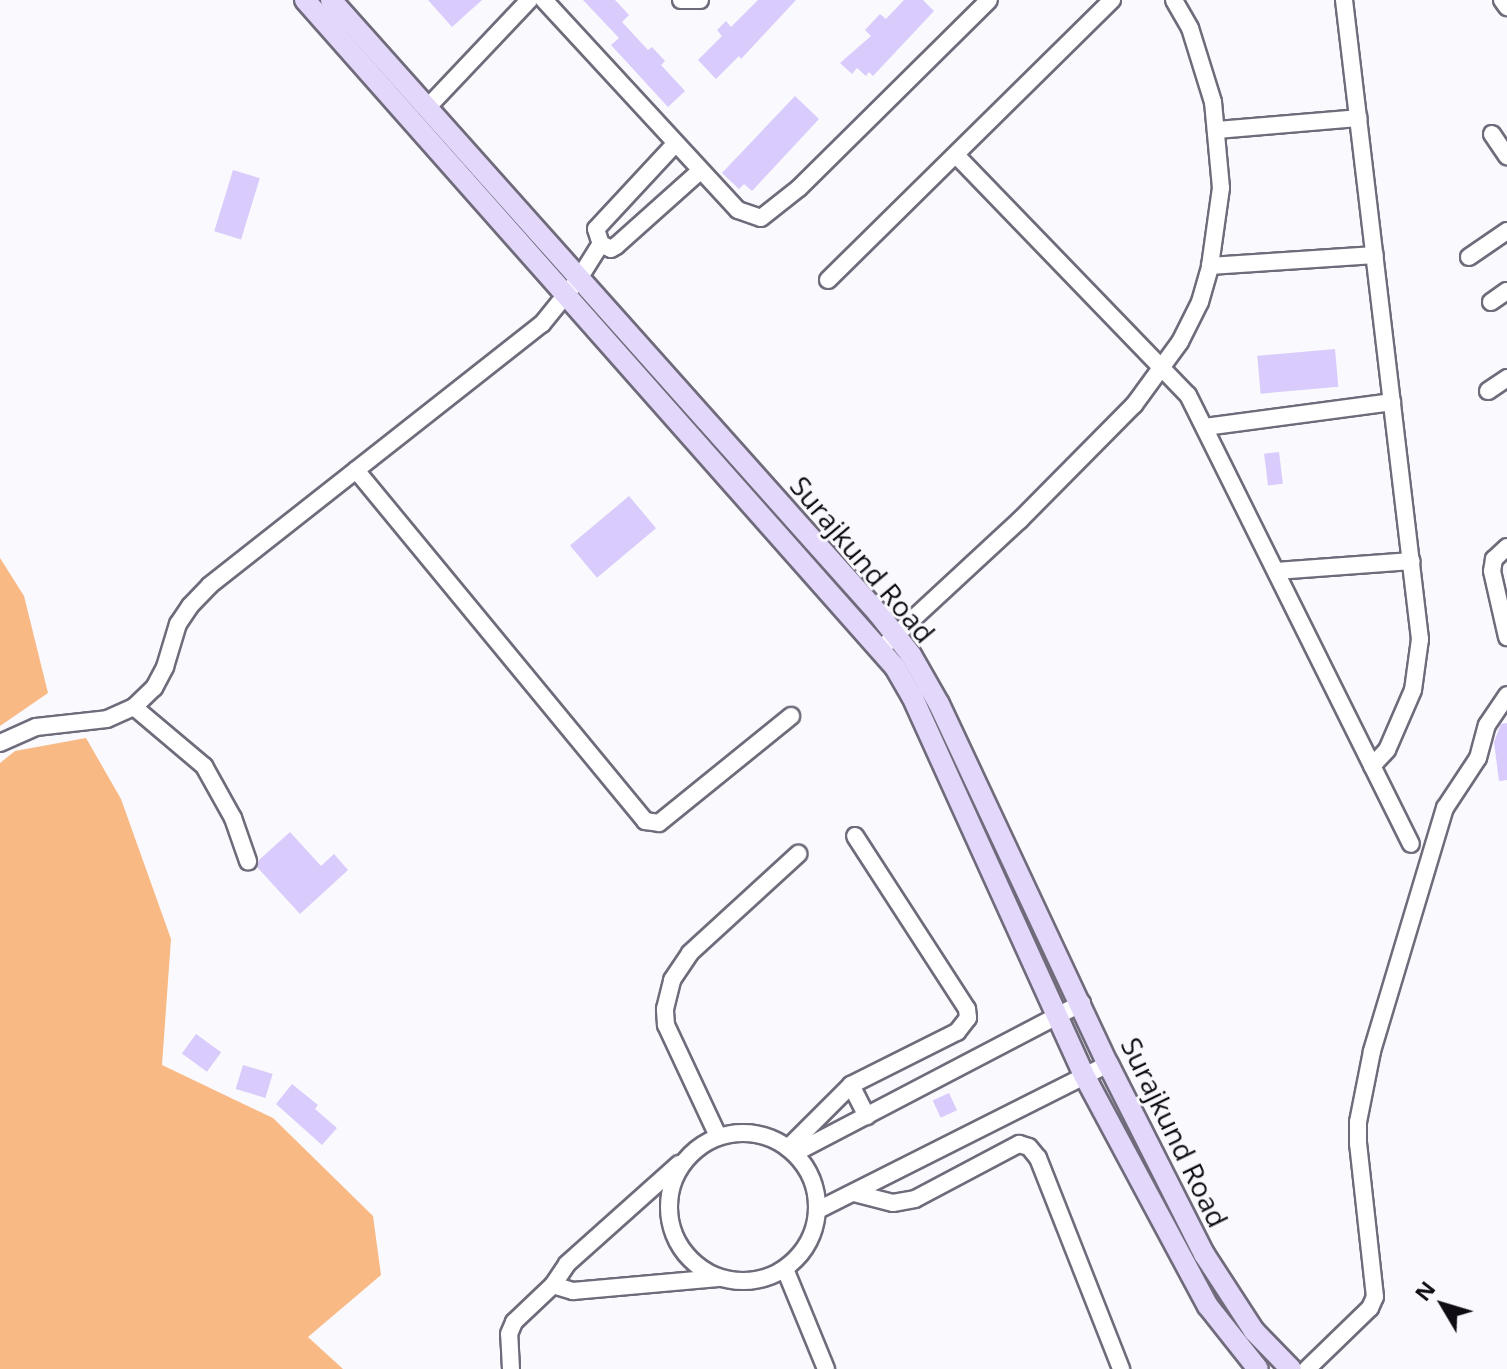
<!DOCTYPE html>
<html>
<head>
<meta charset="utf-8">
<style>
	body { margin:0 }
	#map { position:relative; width:1507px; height:1369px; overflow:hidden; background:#faf9fd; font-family:"Open Sans",sans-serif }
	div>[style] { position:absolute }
	.green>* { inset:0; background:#f8b985 }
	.building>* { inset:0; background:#d9cbfb; transform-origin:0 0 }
	.roads { filter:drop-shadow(2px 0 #706b7b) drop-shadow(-2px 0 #706b7b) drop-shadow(0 2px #706b7b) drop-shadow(0 -2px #706b7b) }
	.minor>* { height:16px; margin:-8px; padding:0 8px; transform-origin:8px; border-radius:8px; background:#fff }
	.minor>.ring { margin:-8px; padding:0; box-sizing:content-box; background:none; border:16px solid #fff; border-radius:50% }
	.major>* { height:20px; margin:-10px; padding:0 10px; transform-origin:10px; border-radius:10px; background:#e3d8fb }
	span { translate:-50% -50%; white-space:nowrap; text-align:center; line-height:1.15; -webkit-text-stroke:6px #faf9fd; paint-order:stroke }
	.street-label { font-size:28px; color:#0f0d13 }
	.north { position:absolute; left:1403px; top:1265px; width:80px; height:80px; -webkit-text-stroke:6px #faf9fd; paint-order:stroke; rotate:308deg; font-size:22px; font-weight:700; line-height:32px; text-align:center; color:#0f0d13 }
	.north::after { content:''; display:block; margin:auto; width:28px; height:36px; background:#0f0d13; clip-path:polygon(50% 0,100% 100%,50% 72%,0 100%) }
</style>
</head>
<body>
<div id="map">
	<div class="green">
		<i style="clip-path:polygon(0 558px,24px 596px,48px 693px,0 726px)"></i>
		<i style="clip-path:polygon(86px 738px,121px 799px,171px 939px,162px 1065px,273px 1118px,373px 1216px,381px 1275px,308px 1337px,343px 1369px,0 1369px,0 763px,15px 751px)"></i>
	</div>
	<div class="building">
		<i style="clip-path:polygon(428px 0,482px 0,452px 27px)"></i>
		<i style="clip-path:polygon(583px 0,615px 0,629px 15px,622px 22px,648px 50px,652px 47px,665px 61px,661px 65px,685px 91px,668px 107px,611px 45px,619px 38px)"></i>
		<i style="clip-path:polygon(758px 0,796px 0,741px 59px,739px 56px,716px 79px,698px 60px,722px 36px,717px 30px,726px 21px,731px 27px)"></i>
		<i style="clip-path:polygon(904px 0,923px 0,934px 11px,873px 76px,869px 72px,866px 76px,857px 68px,852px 74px,840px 63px,871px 36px,865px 30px,880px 14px,886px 19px)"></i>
		<i style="clip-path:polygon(795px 96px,819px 119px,752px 191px,744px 184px,739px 189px,722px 173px)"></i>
		<i style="left:233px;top:170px;width:28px;height:64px;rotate:17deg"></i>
		<i style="left:1335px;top:349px;width:38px;height:78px;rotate:85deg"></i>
		<i style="left:1279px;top:452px;width:32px;height:15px;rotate:83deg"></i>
		<i style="left:629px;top:496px;width:42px;height:77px;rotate:50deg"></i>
		<i style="clip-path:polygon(1507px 723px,1507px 780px,1499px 781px,1494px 742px,1501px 724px)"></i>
		<i style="clip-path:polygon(290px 832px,321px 866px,334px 854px,348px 870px,300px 914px,257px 867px,259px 860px)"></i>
		<i style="left:196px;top:1034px;width:31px;height:24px;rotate:36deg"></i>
		<i style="left:243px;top:1065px;width:31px;height:25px;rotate:17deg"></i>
		<i style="clip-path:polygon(292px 1084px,318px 1105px,315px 1109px,337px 1128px,322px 1145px,276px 1104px)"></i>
		<i style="left:949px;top:1093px;width:19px;height:18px;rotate:65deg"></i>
	</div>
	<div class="roads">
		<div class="minor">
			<i style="left:544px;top:0;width:286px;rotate:47.3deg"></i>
			<i style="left:738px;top:210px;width:24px;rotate:19deg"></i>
			<i style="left:761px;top:218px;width:48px;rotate:-38.3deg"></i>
			<i style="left:799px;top:188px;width:267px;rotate:-44.7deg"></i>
			<i style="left:681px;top:0;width:19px"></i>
			<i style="left:1344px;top:0;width:644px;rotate:83.22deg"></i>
			<i style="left:1420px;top:639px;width:51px;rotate:97.8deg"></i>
			<i style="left:1413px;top:690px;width:65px;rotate:113.4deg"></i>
			<i style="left:1387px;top:750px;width:22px;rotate:133deg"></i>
			<i style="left:1502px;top:0;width:9px;rotate:54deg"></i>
			<i style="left:427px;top:108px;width:149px;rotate:-46.6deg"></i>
			<i style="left:1216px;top:130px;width:143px;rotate:-4.8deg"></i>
			<i style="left:1492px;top:134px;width:27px;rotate:56deg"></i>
			<i style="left:675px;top:144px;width:116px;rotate:132.9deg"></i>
			<i style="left:596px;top:229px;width:16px;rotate:72deg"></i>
			<i style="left:601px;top:244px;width:11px;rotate:27deg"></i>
			<i style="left:611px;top:249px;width:6px;rotate:-31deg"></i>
			<i style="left:616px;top:246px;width:113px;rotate:-41.8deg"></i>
			<i style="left:956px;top:155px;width:334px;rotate:46deg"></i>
			<i style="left:1188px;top:395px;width:501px;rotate:63.59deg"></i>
			<i style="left:1469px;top:257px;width:46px;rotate:-34.4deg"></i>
			<i style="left:1210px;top:266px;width:165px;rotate:-3.8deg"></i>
			<i style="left:828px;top:280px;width:399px;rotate:-44.6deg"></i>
			<i style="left:1491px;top:302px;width:19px;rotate:-35deg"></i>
			<i style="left:1488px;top:391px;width:23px;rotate:-34deg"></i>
			<i style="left:1205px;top:427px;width:189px;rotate:-7.6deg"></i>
			<i style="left:356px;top:470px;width:455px;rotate:50.5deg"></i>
			<i style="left:645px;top:821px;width:14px;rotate:8deg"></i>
			<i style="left:659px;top:823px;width:170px;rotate:-39deg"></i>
			<i style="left:1507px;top:547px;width:18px;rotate:137deg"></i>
			<i style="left:1494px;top:559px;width:12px;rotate:99deg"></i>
			<i style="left:1492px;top:571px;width:68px;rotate:77.2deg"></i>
			<i style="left:1276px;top:571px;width:136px;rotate:-4.2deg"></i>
			<i style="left:887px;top:643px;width:181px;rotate:-42.8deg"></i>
			<i style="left:1020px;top:520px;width:162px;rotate:-45.3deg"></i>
			<i style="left:1134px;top:405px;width:78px;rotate:-53.9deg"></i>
			<i style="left:1180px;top:342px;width:45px;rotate:-63.4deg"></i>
			<i style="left:1200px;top:302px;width:37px;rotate:-74deg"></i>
			<i style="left:1210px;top:266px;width:79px;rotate:-82deg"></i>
			<i style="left:1221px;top:188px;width:86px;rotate:-95.3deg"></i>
			<i style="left:1213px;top:102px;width:77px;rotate:-107.3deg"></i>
			<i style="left:1190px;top:28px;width:32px;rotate:-120deg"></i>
			<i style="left:134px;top:707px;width:92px;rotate:40.1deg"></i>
			<i style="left:204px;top:766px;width:60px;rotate:60.9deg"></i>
			<i style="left:233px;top:818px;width:46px;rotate:70.8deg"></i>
			<i style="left:0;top:743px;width:39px;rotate:-24deg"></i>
			<i style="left:36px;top:727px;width:71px;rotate:-6.4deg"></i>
			<i style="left:107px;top:719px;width:30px;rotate:-24deg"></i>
			<i style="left:134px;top:707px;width:28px;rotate:-44deg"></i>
			<i style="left:154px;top:688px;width:24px;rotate:-62deg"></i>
			<i style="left:165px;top:667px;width:45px;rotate:-73.2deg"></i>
			<i style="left:178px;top:624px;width:22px;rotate:-56deg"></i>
			<i style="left:190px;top:606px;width:29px;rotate:-46deg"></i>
			<i style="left:210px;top:585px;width:422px;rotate:-38.2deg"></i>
			<i style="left:542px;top:324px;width:60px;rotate:-51deg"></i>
			<i style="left:580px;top:277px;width:39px;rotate:-58deg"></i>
			<i style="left:851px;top:1085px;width:35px;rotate:63deg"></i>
			<i class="ring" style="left:669px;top:1133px;width:132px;height:132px"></i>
			<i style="left:718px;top:1136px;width:123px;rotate:-115.1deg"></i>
			<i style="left:666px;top:1025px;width:16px;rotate:-94deg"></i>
			<i style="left:665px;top:1009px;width:30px;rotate:-76deg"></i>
			<i style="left:672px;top:980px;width:32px;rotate:-56deg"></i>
			<i style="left:690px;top:953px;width:147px;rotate:-42.5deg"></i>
			<i style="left:788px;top:1148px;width:89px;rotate:-45deg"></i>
			<i style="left:851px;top:1085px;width:119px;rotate:-26.6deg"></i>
			<i style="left:957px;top:1032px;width:18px;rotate:-52deg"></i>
			<i style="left:968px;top:1018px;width:9px;rotate:-96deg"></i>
			<i style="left:967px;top:1009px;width:206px;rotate:-122.9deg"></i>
			<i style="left:795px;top:1153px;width:324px;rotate:-27.6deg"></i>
			<i style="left:854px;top:1193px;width:40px;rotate:14.4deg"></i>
			<i style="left:893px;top:1203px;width:22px;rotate:-10deg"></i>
			<i style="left:915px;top:1199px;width:118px;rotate:-27.9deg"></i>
			<i style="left:1019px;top:1144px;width:10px;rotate:17deg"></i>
			<i style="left:1029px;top:1147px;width:14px;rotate:51deg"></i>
			<i style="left:1038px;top:1158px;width:227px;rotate:68.5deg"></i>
			<i style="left:818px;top:1210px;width:325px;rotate:-26.7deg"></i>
			<i style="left:785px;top:1269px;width:108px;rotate:67.7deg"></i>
			<i style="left:553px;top:1285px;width:21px;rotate:17deg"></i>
			<i style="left:573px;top:1291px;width:146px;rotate:-5.1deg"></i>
			<i style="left:511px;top:1369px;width:35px;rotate:-93deg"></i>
			<i style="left:509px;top:1334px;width:13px;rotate:-67deg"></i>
			<i style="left:514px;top:1322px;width:54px;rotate:-43.5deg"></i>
			<i style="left:553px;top:1285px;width:25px;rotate:-56deg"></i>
			<i style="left:567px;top:1264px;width:150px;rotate:-41.8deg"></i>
			<i style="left:1307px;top:1369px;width:88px;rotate:-44.1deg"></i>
			<i style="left:1370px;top:1308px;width:12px;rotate:-66deg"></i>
			<i style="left:1375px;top:1297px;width:154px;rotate:-96.3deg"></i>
			<i style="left:1358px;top:1144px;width:22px;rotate:-90deg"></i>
			<i style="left:1358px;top:1122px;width:72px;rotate:-78.8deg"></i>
			<i style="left:1372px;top:1051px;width:254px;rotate:-73.3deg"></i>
			<i style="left:1445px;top:808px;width:60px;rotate:-56.6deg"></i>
			<i style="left:1478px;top:758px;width:34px;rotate:-75deg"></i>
			<i style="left:1487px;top:725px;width:36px;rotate:-56deg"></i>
		</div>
		<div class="major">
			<i style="left:305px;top:0;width:890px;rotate:48.51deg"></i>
			<i style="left:895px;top:667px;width:34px;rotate:60deg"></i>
			<i style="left:912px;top:696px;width:416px;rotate:65.6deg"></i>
			<i style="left:1084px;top:1075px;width:262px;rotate:61.8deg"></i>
			<i style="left:1208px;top:1306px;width:80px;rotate:51.6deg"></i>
			<i style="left:331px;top:0;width:822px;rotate:48.26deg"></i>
			<i style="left:878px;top:613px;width:53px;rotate:51.8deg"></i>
			<i style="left:911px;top:655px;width:56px;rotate:60.3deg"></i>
			<i style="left:939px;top:704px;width:398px;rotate:64.9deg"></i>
			<i style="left:1108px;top:1064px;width:213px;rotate:63.2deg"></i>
			<i style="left:1204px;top:1254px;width:92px;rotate:57deg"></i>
			<i style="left:1254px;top:1331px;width:53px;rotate:45.8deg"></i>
		</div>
	</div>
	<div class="street-label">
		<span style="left:863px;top:559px;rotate:50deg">Surajkund Road</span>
		<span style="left:1175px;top:1132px;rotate:64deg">Surajkund Road</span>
	</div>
	<div class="north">N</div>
</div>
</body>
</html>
